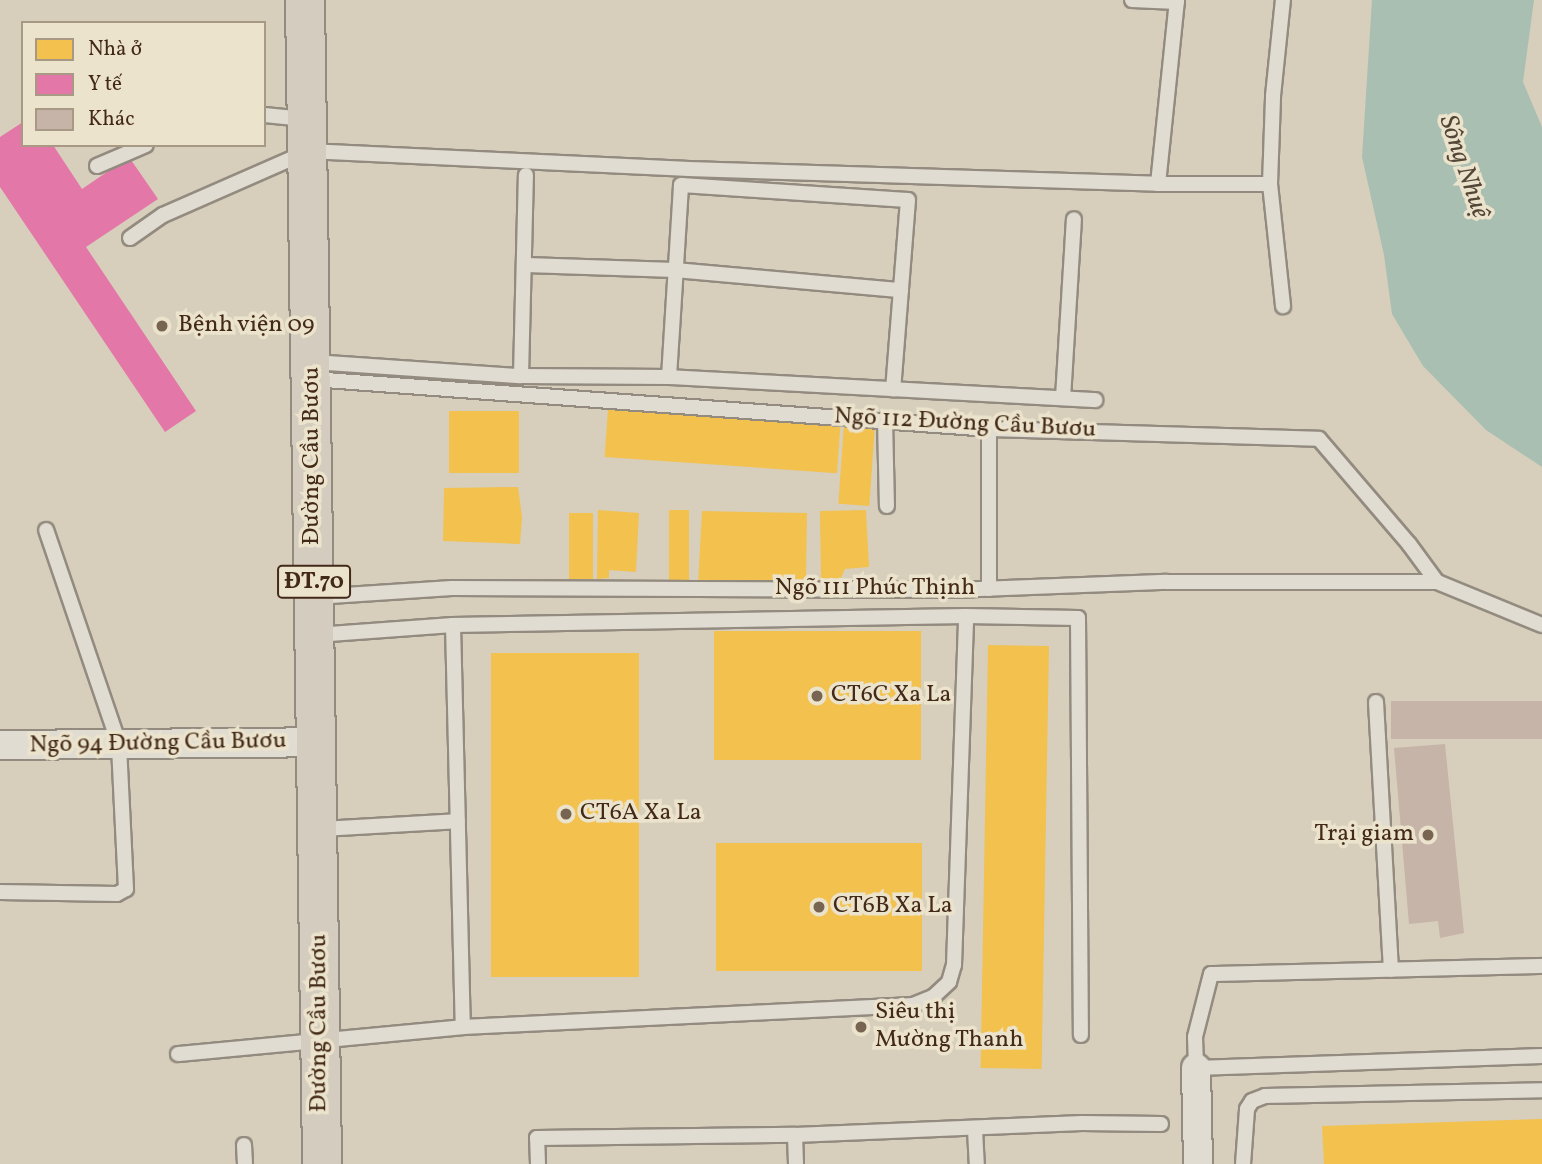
<!DOCTYPE html>
<html>
<head>
<meta charset="utf-8">
<style>
	body { margin:0 }
	#map { position:relative; width:1542px; height:1164px; overflow:hidden; background:#d7cfbc; font-family:Vollkorn,serif }
	div>[style] { position:absolute }
	.water>* { inset:0; background:#a9bfb2 }
	.homes>* { inset:0; background:#f2c14e; transform-origin:0 0 }
	.health>* { inset:0; background:#e377a8 }
	.building>* { inset:0; background:#c6b4a9; transform-origin:0 0 }
	.roads { filter:drop-shadow(2px 0 #938b7f) drop-shadow(-2px 0 #938b7f) drop-shadow(0 2px #938b7f) drop-shadow(0 -2px #938b7f) }
	.service>* { height:14px; margin:-7px; padding:0 7px; transform-origin:7px; border-radius:7px; background:#e0dcd2 }
	.minor>* { height:28px; margin:-14px; padding:0 14px; transform-origin:14px; border-radius:14px; background:#e0dcd2 }
	.primary>* { height:38px; margin:-19px; padding:0 19px; transform-origin:19px; border-radius:19px; background:#d4ccbe }
	.dots>* { width:19px; height:19px; translate:-50% -50%; box-sizing:border-box; border:4px solid #ece3cc; border-radius:50% }
	span { translate:-50% -50%; white-space:nowrap; text-align:center; line-height:1.15; -webkit-text-stroke:7px #ece3cc; paint-order:stroke }
	.shield-label span { padding:2px 5px; background:#ece3cc; border:2px solid; border-radius:5px; -webkit-text-stroke-width:0 }
	.shield-label { font-size:23px; color:#432a18; font-weight:700 }
	.poi-label { font-size:24px; color:#432a18 }
	.left { translate:0 -50%; text-align:left }
	.right { translate:-100% -50%; text-align:right }
	.street-label { font-size:24px; color:#432a18 }
	.water-label { font-size:26px; color:#534636; font-style:italic }
	.legend { position:absolute; left:21px; top:21px; width:245px; height:126px; box-sizing:border-box; background:#ece3cc; border:2px solid #a89984; margin:0; padding:9px 12px; list-style:none; font-size:21px; color:#432a18 }
	.legend li { display:flex; align-items:center; gap:14px; height:35px }
	.legend b { width:35px; border:2px solid #a89984 }
</style>
</head>
<body>
<div id="map">
	<div class="water">
		<i style="clip-path:polygon(1372px 0,1534px 0,1523px 82px,1542px 127px,1542px 467px,1486px 430px,1423px 366px,1392px 314px,1384px 255px,1362px 157px)"></i>
	</div>
	<div class="homes">
		<i style="left:608px;top:409px;width:233px;height:48px;rotate:4deg"></i>
		<i style="left:449px;top:411px;width:70px;height:62px"></i>
		<i style="left:844px;top:423px;width:31px;height:81px;rotate:4deg"></i>
		<i style="clip-path:polygon(518px 487px,522px 517px,520px 544px,443px 541px,444px 488px)"></i>
		<i style="clip-path:polygon(598px 510px,639px 513px,636px 572px,609px 570px,609px 578px,597px 579px)"></i>
		<i style="left:669px;top:510px;width:20px;height:73px"></i>
		<i style="clip-path:polygon(866px 510px,869px 567px,845px 569px,841px 578px,821px 579px,820px 511px)"></i>
		<i style="clip-path:polygon(702px 511px,807px 513px,806px 580px,786px 578px,786px 584px,698px 585px)"></i>
		<i style="left:569px;top:513px;width:24px;height:66px"></i>
		<i style="left:714px;top:631px;width:207px;height:129px"></i>
		<i style="left:988px;top:645px;width:61px;height:423px;rotate:1deg"></i>
		<i style="left:491px;top:653px;width:148px;height:324px"></i>
		<i style="left:716px;top:843px;width:206px;height:128px"></i>
		<i style="clip-path:polygon(1542px 1119px,1542px 1164px,1324px 1164px,1322px 1126px)"></i>
	</div>
	<div class="health">
		<i style="clip-path:polygon(23px 122px,23px 145px,53px 145px,82px 189px,129px 157px,158px 199px,86px 247px,196px 411px,165px 432px,0 187px,0 137px)"></i>
	</div>
	<div class="building">
		<i style="left:1542px;top:701px;width:38px;height:151px;rotate:90deg"></i>
		<i style="clip-path:polygon(1445px 744px,1464px 933px,1440px 938px,1438px 921px,1409px 924px,1394px 748px)"></i>
	</div>
	<div class="roads">
		<div class="service">
			<i style="left:1132px;top:0;width:45px;rotate:2.5deg"></i>
			<i style="left:264px;top:115px;width:41px;rotate:5.6deg"></i>
			<i style="left:97px;top:166px;width:53px;rotate:-23.2deg"></i>
			<i style="left:1158px;top:184px;width:185px;rotate:-84.1deg"></i>
			<i style="left:1270px;top:184px;width:88px;rotate:-88deg"></i>
			<i style="left:1273px;top:96px;width:97px;rotate:-84.1deg"></i>
			<i style="left:130px;top:238px;width:40px;rotate:-34.9deg"></i>
			<i style="left:163px;top:215px;width:159px;rotate:-23.7deg"></i>
			<i style="left:309px;top:151px;width:379px;rotate:2.7deg"></i>
			<i style="left:688px;top:169px;width:470px;rotate:1.8deg"></i>
			<i style="left:1158px;top:184px;width:112px"></i>
			<i style="left:1270px;top:184px;width:123px;rotate:83.9deg"></i>
			<i style="left:526px;top:265px;width:149px;rotate:1.9deg"></i>
			<i style="left:675px;top:270px;width:227px;rotate:5.1deg"></i>
			<i style="left:313px;top:362px;width:208px;rotate:3.9deg"></i>
			<i style="left:521px;top:376px;width:148px;rotate:0.4deg"></i>
			<i style="left:669px;top:377px;width:427px;rotate:3.1deg"></i>
			<i style="left:521px;top:376px;width:201px;rotate:-88.6deg"></i>
			<i style="left:669px;top:377px;width:192px;rotate:-86.4deg"></i>
			<i style="left:681px;top:185px;width:227px;rotate:3.8deg"></i>
			<i style="left:908px;top:200px;width:190px;rotate:94.5deg"></i>
			<i style="left:312px;top:379px;width:679px;rotate:4.22deg"></i>
			<i style="left:989px;top:429px;width:330px;rotate:1.7deg"></i>
			<i style="left:1319px;top:439px;width:138px;rotate:49.4deg"></i>
			<i style="left:1409px;top:544px;width:47px;rotate:53.6deg"></i>
			<i style="left:1437px;top:582px;width:113px;rotate:22.3deg"></i>
			<i style="left:1063px;top:398px;width:179px;rotate:-86.5deg"></i>
			<i style="left:885px;top:420px;width:86px;rotate:88.7deg"></i>
			<i style="left:989px;top:429px;width:160px;rotate:90deg"></i>
			<i style="left:315px;top:597px;width:137px;rotate:-3.8deg"></i>
			<i style="left:452px;top:588px;width:502px;rotate:0.23deg"></i>
			<i style="left:954px;top:590px;width:213px;rotate:-2.2deg"></i>
			<i style="left:1167px;top:582px;width:270px"></i>
			<i style="left:453px;top:625px;width:513px;rotate:-1.01deg"></i>
			<i style="left:966px;top:616px;width:112px;rotate:1deg"></i>
			<i style="left:1078px;top:618px;width:417px;rotate:89.6deg"></i>
			<i style="left:316px;top:635px;width:137px;rotate:-4.2deg"></i>
			<i style="left:453px;top:625px;width:402px;rotate:88.6deg"></i>
			<i style="left:1376px;top:702px;width:268px;rotate:86.8deg"></i>
			<i style="left:320px;top:829px;width:138px;rotate:-3.3deg"></i>
			<i style="left:0;top:892px;width:117px;rotate:1deg"></i>
			<i style="left:117px;top:894px;width:10px;rotate:-29deg"></i>
			<i style="left:126px;top:889px;width:145px;rotate:-92.8deg"></i>
			<i style="left:119px;top:744px;width:226px;rotate:-108.8deg"></i>
			<i style="left:1542px;top:966px;width:331px;rotate:178.6deg"></i>
			<i style="left:1211px;top:974px;width:65px;rotate:104.3deg"></i>
			<i style="left:1195px;top:1037px;width:31px;rotate:88deg"></i>
			<i style="left:1196px;top:1068px;width:346px;rotate:-2deg"></i>
			<i style="left:178px;top:1054px;width:286px;rotate:-5.4deg"></i>
			<i style="left:463px;top:1027px;width:451px;rotate:-2.8deg"></i>
			<i style="left:913px;top:1005px;width:22px;rotate:-22deg"></i>
			<i style="left:933px;top:997px;width:22px;rotate:-43deg"></i>
			<i style="left:949px;top:982px;width:18px;rotate:-74deg"></i>
			<i style="left:954px;top:965px;width:349px;rotate:-88deg"></i>
			<i style="left:975px;top:1130px;width:34px;rotate:87deg"></i>
			<i style="left:795px;top:1135px;width:29px;rotate:88deg"></i>
			<i style="left:244px;top:1145px;width:19px;rotate:87deg"></i>
			<i style="left:538px;top:1164px;width:26px;rotate:-92deg"></i>
			<i style="left:537px;top:1138px;width:258px;rotate:-0.7deg"></i>
			<i style="left:795px;top:1135px;width:287px;rotate:-2.4deg"></i>
			<i style="left:1082px;top:1123px;width:79px;rotate:0.7deg"></i>
			<i style="left:1243px;top:1164px;width:55px;rotate:-85.8deg"></i>
			<i style="left:1247px;top:1109px;width:9px;rotate:-58deg"></i>
			<i style="left:1252px;top:1101px;width:14px;rotate:-21deg"></i>
			<i style="left:1265px;top:1096px;width:277px;rotate:-1.2deg"></i>
		</div>
		<div class="minor">
			<i style="left:0;top:745px;width:317px;rotate:-0.5deg"></i>
			<i style="left:1196px;top:1068px;width:96px;rotate:88.8deg"></i>
		</div>
		<div class="primary">
			<i style="left:305px;top:0;width:1164px;rotate:89.16deg"></i>
		</div>
	</div>
	<div class="dots">
		<i style="left:162px;top:326px;background:#776451"></i>
		<i style="left:817px;top:696px;background:#776451"></i>
		<i style="left:566px;top:814px;background:#776451"></i>
		<i style="left:1428px;top:835px;background:#776451"></i>
		<i style="left:819px;top:907px;background:#776451"></i>
		<i style="left:861px;top:1027px;background:#776451"></i>
	</div>
	<div class="shield-label">
		<span style="left:314px;top:582px">ĐT.70</span>
	</div>
	<div class="poi-label">
		<span class="left" style="left:178px;top:326px">Bệnh viện 09</span>
		<span class="left" style="left:831px;top:696px">CT6C Xa La</span>
		<span class="left" style="left:580px;top:814px">CT6A Xa La</span>
		<span class="right" style="left:1414px;top:835px">Trại giam</span>
		<span class="left" style="left:833px;top:907px">CT6B Xa La</span>
		<span class="left" style="left:875px;top:1027px">Siêu thị<br>Mường Thanh</span>
	</div>
	<div class="street-label">
		<span style="left:965px;top:424px;rotate:3deg">Ngõ 112 Đường Cầu Bươu</span>
		<span style="left:313px;top:456px;rotate:-90deg">Đường Cầu Bươu</span>
		<span style="left:875px;top:589px">Ngõ 111 Phúc Thịnh</span>
		<span style="left:158px;top:744px;rotate:-1deg">Ngõ 94 Đường Cầu Bươu</span>
		<span style="left:320px;top:1023px;rotate:-90deg">Đường Cầu Bươu</span>
	</div>
	<div class="water-label">
		<span style="left:1463px;top:167px;rotate:71deg">Sông Nhuệ</span>
	</div>
	<ul class="legend">
	<li><b style="height:19px;background:#f2c14e"></b>Nhà ở</li>
	<li><b style="height:19px;background:#e377a8"></b>Y tế</li>
	<li><b style="height:19px;background:#c6b4a9"></b>Khác</li>
	</ul>
</div>
</body>
</html>
